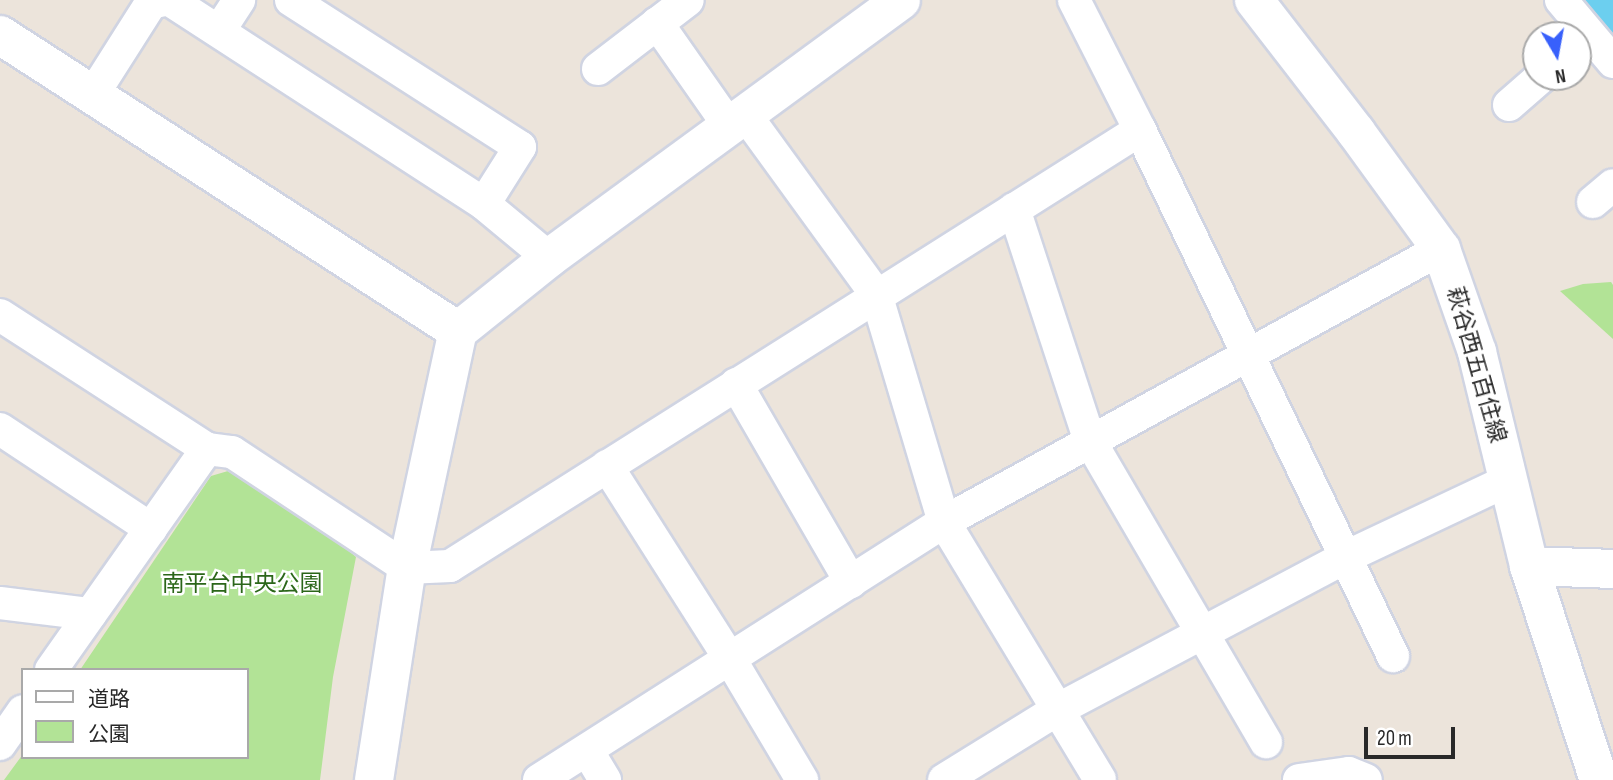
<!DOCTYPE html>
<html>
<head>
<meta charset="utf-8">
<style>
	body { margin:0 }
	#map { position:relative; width:1613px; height:780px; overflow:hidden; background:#ece4db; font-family:"Sofia Sans Condensed","Noto Sans JP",sans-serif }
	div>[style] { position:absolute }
	.green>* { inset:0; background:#b2e396 }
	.river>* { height:54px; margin:-27px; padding:0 27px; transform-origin:27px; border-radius:27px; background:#6ccfef }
	.roads { filter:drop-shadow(2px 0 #d0d4e2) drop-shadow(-2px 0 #d0d4e2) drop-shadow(0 2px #d0d4e2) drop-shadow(0 -2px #d0d4e2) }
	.minor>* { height:32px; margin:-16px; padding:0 16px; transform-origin:16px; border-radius:16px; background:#fff }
	.tertiary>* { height:38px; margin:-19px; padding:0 19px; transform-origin:19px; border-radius:19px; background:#fff }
	.secondary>* { height:38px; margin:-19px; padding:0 19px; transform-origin:19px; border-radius:19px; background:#fff }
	span { translate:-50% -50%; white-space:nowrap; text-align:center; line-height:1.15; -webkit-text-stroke:5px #fff; paint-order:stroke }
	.street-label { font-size:23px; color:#292929 }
	.park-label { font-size:23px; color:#2b6619 }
	.legend { position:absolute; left:21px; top:668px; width:228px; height:91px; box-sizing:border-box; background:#fff; border:2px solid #a9a9a9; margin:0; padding:9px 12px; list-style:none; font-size:21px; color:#292929 }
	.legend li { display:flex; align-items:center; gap:14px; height:35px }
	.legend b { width:35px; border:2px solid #a9a9a9 }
	.north { position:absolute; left:1522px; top:21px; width:70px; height:70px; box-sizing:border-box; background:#fff; border:2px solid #a9a9a9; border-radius:50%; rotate:170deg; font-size:19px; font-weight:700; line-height:28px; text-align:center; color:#292929 }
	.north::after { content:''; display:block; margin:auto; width:24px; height:32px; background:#3860fb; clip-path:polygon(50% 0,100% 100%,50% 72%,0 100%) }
	.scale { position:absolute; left:1364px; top:727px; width:91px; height:32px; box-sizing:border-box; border:4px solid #292929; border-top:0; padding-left:9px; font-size:21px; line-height:24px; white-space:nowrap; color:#292929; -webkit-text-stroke:5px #fff; paint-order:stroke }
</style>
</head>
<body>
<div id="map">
	<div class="green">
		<i style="clip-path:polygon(1611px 282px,1613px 285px,1613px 339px,1560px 291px,1583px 284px)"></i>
		<i style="clip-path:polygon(228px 471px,333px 537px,356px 557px,333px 677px,320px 780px,4px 780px,23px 754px,23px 757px,247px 757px,247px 670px,80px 670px,211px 476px)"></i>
	</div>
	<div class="river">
		<i style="left:1596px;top:0;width:25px;rotate:48deg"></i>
	</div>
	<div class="roads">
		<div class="minor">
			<i style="left:170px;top:0;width:374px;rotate:33deg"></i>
			<i style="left:484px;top:204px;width:85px;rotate:39.7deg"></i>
			<i style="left:291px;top:0;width:272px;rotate:32.7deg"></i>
			<i style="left:520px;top:147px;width:67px;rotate:122.3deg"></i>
			<i style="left:1074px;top:0;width:146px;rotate:63.1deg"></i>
			<i style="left:1561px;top:0;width:81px;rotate:50deg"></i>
			<i style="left:657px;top:23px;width:126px;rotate:55deg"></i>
			<i style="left:219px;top:31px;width:37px;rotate:-57deg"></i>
			<i style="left:598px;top:69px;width:113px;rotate:-37.5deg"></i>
			<i style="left:92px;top:96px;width:110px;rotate:-57.6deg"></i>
			<i style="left:151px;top:3px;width:13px;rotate:-13deg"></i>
			<i style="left:1509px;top:105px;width:43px;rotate:-41.2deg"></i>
			<i style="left:745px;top:114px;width:223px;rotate:54deg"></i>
			<i style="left:876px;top:294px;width:238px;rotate:73.4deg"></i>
			<i style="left:944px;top:522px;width:301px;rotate:58.8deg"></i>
			<i style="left:1593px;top:202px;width:26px;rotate:-40deg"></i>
			<i style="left:1014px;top:209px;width:244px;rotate:71.9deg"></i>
			<i style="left:1090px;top:441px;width:349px;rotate:59.7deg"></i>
			<i style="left:0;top:315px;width:247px;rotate:32.9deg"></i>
			<i style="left:207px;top:449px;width:25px;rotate:7deg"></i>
			<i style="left:232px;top:452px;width:210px;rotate:33.5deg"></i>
			<i style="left:407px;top:568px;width:43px;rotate:-2.7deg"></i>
			<i style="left:450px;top:566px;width:816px;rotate:-32.29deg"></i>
			<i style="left:1140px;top:130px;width:584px;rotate:64.31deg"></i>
			<i style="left:736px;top:384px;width:229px;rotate:59.9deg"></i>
			<i style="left:0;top:429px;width:181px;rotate:33.5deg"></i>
			<i style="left:607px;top:466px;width:229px;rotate:57.5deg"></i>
			<i style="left:730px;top:659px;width:141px;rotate:59.2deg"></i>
			<i style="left:0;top:603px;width:91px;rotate:7deg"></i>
			<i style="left:51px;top:670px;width:271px;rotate:-54.8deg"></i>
			<i style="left:0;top:744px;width:40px;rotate:-55.1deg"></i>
			<i style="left:587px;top:750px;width:35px;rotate:59deg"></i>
			<i style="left:539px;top:780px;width:480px;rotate:-32.5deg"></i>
			<i style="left:944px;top:522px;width:567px;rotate:-28.78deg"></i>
			<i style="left:944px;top:780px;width:133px;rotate:-31.8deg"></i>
			<i style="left:1057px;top:710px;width:327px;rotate:-27.9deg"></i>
			<i style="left:1346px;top:557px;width:178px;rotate:-25.3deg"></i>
			<i style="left:1299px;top:780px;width:50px;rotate:-8deg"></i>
			<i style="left:1349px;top:773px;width:18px;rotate:22deg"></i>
		</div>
		<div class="tertiary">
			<i style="left:0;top:35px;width:545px;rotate:32.87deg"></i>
			<i style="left:1529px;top:566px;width:84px;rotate:2deg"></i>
			<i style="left:374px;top:780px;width:215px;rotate:-81.2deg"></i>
			<i style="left:407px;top:568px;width:242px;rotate:-77.9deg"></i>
			<i style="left:458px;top:331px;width:117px;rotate:-38.7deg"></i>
			<i style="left:549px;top:258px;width:436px;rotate:-36.2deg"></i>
		</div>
		<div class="secondary">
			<i style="left:1254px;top:0;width:167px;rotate:52.3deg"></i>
			<i style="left:1356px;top:132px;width:145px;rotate:54deg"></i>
			<i style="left:1441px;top:249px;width:109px;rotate:70.7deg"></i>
			<i style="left:1477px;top:352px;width:220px;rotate:76.3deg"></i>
			<i style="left:1529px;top:566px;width:225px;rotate:71.9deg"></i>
		</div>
	</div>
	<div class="street-label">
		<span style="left:1476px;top:365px;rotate:74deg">萩谷西五百住線</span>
	</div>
	<div class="park-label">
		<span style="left:242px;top:584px">南平台中央公園</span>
	</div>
	<ul class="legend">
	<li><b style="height:9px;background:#fff"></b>道路</li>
	<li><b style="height:19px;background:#b2e396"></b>公園</li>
	</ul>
	<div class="north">N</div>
	<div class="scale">20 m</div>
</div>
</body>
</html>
